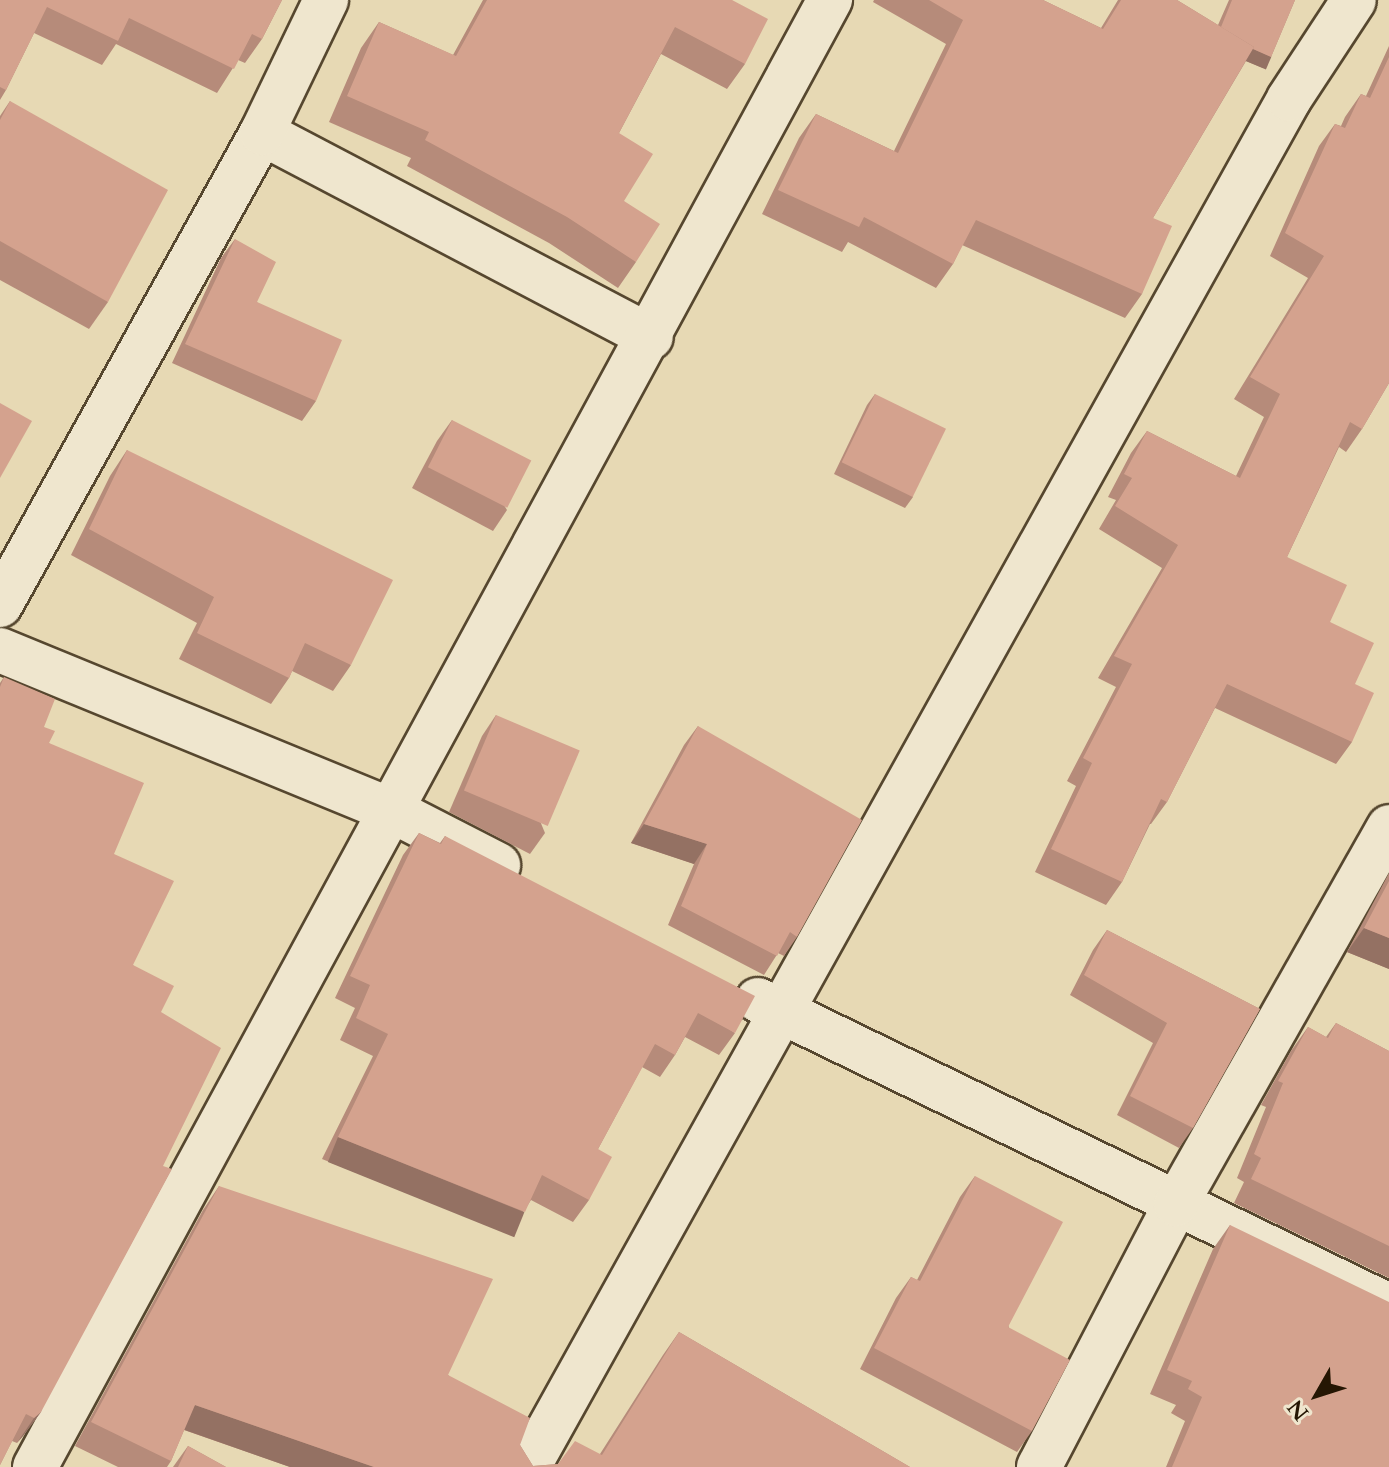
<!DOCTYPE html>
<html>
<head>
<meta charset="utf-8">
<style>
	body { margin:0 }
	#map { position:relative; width:1389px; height:1467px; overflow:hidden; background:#e7d9b4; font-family:Cardo,serif }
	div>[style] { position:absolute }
	.roads { filter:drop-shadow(2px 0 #56472f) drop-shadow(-2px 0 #56472f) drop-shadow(0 2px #56472f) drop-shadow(0 -2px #56472f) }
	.street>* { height:44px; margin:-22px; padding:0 22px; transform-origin:22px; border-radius:22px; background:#efe6ce }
	.wall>* { inset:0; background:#b68b7a }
	.shaded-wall>* { inset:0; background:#947163; transform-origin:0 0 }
	.building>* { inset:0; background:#d4a28e; transform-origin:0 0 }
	span { translate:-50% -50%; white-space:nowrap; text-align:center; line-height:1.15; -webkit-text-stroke:7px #efe6ce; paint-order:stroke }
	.north { position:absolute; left:1277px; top:1355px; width:80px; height:80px; -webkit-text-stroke:6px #efe6ce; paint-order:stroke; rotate:231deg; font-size:22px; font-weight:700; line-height:32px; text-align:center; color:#251603 }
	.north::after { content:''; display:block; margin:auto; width:28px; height:36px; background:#251603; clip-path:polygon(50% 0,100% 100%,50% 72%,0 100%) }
</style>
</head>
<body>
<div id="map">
	<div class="roads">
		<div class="street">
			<i style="left:262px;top:133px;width:439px;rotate:27.7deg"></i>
			<i style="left:0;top:605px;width:540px;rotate:-60.97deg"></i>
			<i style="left:262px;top:133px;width:148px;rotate:-64.3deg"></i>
			<i style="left:0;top:650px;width:427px;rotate:22.3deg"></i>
			<i style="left:395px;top:812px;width:116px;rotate:27.2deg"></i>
			<i style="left:758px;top:1000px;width:701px;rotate:25.87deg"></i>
			<i style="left:35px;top:1467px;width:1669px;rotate:-61.55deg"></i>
			<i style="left:528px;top:1467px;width:1565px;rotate:-60.91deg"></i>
			<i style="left:1289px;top:99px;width:118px;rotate:-56.7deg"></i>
			<i style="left:1039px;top:1467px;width:297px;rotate:-62.5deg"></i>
			<i style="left:1176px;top:1204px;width:433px;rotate:-60.5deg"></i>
		</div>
	</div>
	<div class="wall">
		<i style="clip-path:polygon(0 0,282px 0,262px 39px,245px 63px,238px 60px,217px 93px,116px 44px,102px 65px,34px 33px,6px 90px,0 100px)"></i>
		<i style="clip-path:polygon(483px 0,732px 0,745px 64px,727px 89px,661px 54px,619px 133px,624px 201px,636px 262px,618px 288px,549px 243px,407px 166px,411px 158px,329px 122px,361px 48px,379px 22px,453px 55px)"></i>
		<i style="clip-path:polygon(874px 0,1043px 0,1101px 28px,1118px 0,1177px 0,1218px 25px,1229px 0,1295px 0,1271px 57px,1263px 68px,1246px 61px,1153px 218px,1142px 294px,1125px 318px,962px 245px,953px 264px,936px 288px,848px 242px,842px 252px,762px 214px,799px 138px,816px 114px,894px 151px,946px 44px,873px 2px)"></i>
		<i style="clip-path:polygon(1389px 46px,1389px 383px,1362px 429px,1346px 452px,1339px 447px,1287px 557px,1330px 622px,1355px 684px,1352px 742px,1336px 764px,1215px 708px,1167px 802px,1151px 824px,1150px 824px,1122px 882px,1106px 905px,1035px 872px,1076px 786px,1067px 781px,1116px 687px,1098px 678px,1162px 568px,1099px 529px,1116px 500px,1108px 497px,1131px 453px,1147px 431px,1236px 476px,1264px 417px,1234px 399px,1308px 278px,1270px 256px,1319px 146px,1335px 124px,1341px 126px,1345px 117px,1361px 94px,1366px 96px)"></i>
		<i style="clip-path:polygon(10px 101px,108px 302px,89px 329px,0 280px,0 116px)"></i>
		<i style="clip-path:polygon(235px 239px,257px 302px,316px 401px,302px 421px,172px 363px,221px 258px)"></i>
		<i style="clip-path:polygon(875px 394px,913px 497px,905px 508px,834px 474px,867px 405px)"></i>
		<i style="clip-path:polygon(452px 420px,507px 510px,493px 531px,412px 488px,437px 441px)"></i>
		<i style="clip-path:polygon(127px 450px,351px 665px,333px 691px,292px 671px,289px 678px,271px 704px,179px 659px,197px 623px,71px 555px,110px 476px)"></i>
		<i style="clip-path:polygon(4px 677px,44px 727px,49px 743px,114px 854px,133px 965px,161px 1012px,41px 1412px,23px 1436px,17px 1443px,12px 1441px,0 1465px,0 683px)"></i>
		<i style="clip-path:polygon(496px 715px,545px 833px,530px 854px,449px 812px,482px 736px)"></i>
		<i style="clip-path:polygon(698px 726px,797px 937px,784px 956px,778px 953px,764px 975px,668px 925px,694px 864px,631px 843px,684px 745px)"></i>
		<i style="clip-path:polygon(419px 833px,440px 843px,445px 836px,735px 1033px,719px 1055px,685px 1037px,675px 1055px,660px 1077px,642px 1067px,598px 1149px,589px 1200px,573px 1222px,531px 1200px,509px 1234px,322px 1159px,373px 1056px,340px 1040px,355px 1008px,335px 998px,403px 855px)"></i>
		<i style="clip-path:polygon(1389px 873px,1389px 969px,1347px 952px)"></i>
		<i style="clip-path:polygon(1107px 930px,1260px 1009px,1193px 1128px,1179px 1148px,1117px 1115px,1153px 1043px,1070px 995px,1093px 950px)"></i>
		<i style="clip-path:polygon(1336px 1023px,1389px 1051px,1389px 1278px,1234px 1203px,1244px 1182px,1237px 1178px,1266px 1107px,1261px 1105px,1291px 1051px,1308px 1027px,1326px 1037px)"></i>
		<i style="clip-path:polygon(975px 1176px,1032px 1431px,1017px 1452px,860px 1369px,896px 1298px,911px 1277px,917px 1280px,960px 1197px)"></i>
		<i style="clip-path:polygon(219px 1186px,448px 1375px,520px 1445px,533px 1466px,558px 1464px,600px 1454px,663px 1355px,679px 1332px,910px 1467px,290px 1467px,184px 1430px,171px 1461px,167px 1467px,118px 1467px,75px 1446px,203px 1210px)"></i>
		<i style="clip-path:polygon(1230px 1225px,1389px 1467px,1166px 1467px,1185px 1421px,1171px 1413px,1176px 1405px,1150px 1394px,1213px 1249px)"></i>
		<i style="clip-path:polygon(188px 1446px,226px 1467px,173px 1467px)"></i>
	</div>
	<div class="shaded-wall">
		<i style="left:1218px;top:34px;width:58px;height:14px;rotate:23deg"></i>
		<i style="clip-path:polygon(644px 824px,707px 844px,694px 864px,631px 843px)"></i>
		<i style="clip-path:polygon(1364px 928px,1389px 938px,1389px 969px,1347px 952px)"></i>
		<i style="left:338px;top:1137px;width:201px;height:27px;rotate:22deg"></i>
		<i style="clip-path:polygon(195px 1405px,374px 1467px,290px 1467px,179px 1428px)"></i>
		<i style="clip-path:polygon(41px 1412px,23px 1436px,17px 1443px,34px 1418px)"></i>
	</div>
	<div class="building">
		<i style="clip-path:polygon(0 0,282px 0,262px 39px,252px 34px,234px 69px,129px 18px,118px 41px,47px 7px,6px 90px,0 87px)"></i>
		<i style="clip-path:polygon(487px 0,732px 0,768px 19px,745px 64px,675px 27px,619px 133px,653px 154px,624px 201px,660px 224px,636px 262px,567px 217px,425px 140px,429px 132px,347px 96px,379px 22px,456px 56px)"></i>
		<i style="clip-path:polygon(929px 0,1043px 0,1103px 29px,1121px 0,1177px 0,1254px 47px,1153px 218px,1172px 226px,1142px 294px,976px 220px,953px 264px,864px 217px,859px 227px,778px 190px,816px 114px,898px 153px,963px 20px)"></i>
		<i style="clip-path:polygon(1232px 0,1295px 0,1271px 57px,1253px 49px,1254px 47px,1221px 27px)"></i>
		<i style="clip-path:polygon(1389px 57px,1389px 383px,1362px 429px,1350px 422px,1287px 557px,1347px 585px,1330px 622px,1374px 643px,1355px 684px,1374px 693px,1352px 742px,1227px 684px,1167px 802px,1161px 799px,1122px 882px,1051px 849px,1092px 763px,1083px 758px,1132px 664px,1114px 656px,1178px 545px,1115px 506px,1132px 478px,1124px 474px,1147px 431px,1240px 478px,1280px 394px,1250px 377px,1324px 256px,1285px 233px,1335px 124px,1345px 128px,1361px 94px,1370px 98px)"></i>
		<i style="clip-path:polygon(10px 101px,168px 190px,108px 302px,0 241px,0 120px)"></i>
		<i style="clip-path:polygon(235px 239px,276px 262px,257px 302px,342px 340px,316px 401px,185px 344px)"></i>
		<i style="left:875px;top:394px;width:79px;height:76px;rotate:26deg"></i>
		<i style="clip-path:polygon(0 403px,32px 421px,0 478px)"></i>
		<i style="left:452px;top:420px;width:89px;height:53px;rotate:27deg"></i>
		<i style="clip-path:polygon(127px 450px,393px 580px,351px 665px,305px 643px,289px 678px,197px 633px,214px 597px,89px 529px)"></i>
		<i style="clip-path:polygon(4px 677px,55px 699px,44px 727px,55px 731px,49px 743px,144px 783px,114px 854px,174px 881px,133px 965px,174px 986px,161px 1012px,221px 1048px,163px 1166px,172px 1169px,41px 1412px,34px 1418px,26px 1414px,0 1465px,0 687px)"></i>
		<i style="left:496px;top:715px;width:91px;height:82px;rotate:23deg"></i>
		<i style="clip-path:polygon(698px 726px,862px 820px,797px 937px,790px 932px,777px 956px,681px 906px,707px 844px,644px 824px)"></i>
		<i style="clip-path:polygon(419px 833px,441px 844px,445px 836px,755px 996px,735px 1033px,698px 1013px,675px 1055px,655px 1044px,598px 1149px,612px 1157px,589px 1200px,542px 1175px,525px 1212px,338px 1137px,388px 1034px,356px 1018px,370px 985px,350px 976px)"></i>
		<i style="clip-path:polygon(1389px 881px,1389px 938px,1364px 928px)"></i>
		<i style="clip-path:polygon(1107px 930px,1260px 1009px,1193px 1128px,1130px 1096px,1167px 1023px,1084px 975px)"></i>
		<i style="clip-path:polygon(1336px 1023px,1389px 1051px,1389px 1246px,1251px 1179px,1261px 1158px,1254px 1154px,1283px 1083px,1278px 1081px,1308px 1027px,1328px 1038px)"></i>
		<i style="clip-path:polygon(975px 1176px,1063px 1222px,1008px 1327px,1070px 1360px,1032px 1431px,874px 1348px,911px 1277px,920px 1281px)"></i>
		<i style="clip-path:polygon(219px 1186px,493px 1279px,448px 1375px,530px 1418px,520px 1445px,533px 1466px,558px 1464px,575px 1441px,602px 1455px,679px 1332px,910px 1467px,374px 1467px,195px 1405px,171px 1461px,91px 1422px)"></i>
		<i style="clip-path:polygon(1230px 1225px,1389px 1302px,1389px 1467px,1172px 1467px,1202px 1397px,1188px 1389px,1192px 1381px,1167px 1370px)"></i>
		<i style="clip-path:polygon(188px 1446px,226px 1467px,178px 1467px)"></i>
	</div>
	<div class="north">N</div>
</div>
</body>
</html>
